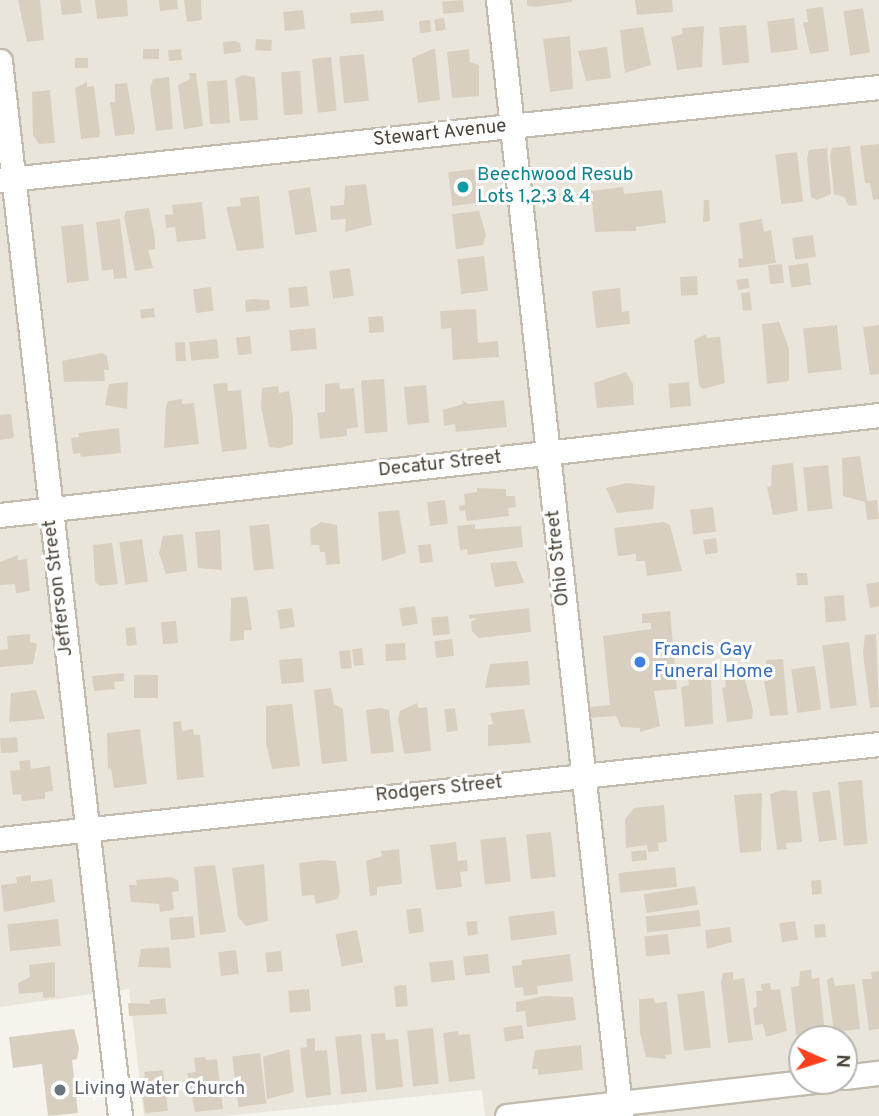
<!DOCTYPE html>
<html>
<head>
<meta charset="utf-8">
<style>
	body { margin:0 }
	#map { position:relative; width:879px; height:1116px; overflow:hidden; background:#f6f3ec; font-family:Overpass,sans-serif }
	div>[style] { position:absolute }
	.residential>* { inset:0; background:#eae5da }
	.building>* { inset:0; background:#d8cfc1; transform-origin:0 0 }
	.roads { filter:drop-shadow(2px 0 #c2bbae) drop-shadow(-2px 0 #c2bbae) drop-shadow(0 2px #c2bbae) drop-shadow(0 -2px #c2bbae) }
	.minor>* { height:23px; margin:-11.5px; padding:0 11.5px; transform-origin:11.5px; border-radius:11.5px; background:#fff }
	.dots>* { width:19px; height:19px; translate:-50% -50%; box-sizing:border-box; border:4px solid #fff; border-radius:50% }
	span { translate:-50% -50%; white-space:nowrap; text-align:center; line-height:1.15; -webkit-text-stroke:6px #fff; paint-order:stroke }
	.street-label { font-size:19px; color:#4b4439 }
	.culture-label { font-size:19px; color:#0d838f }
	.left { translate:0 -50%; text-align:left }
	.shop-label { font-size:19px; color:#366cbe }
	.worship-label { font-size:19px; color:#5b616d }
	.north { position:absolute; left:788px; top:1025px; width:70px; height:70px; box-sizing:border-box; background:#fff; border:2px solid #b7b4b0; border-radius:50%; rotate:93deg; font-size:19px; font-weight:700; line-height:28px; text-align:center; color:#4b4439 }
	.north::after { content:''; display:block; margin:auto; width:24px; height:32px; background:#fc3f1d; clip-path:polygon(50% 0,100% 100%,50% 72%,0 100%) }
</style>
</head>
<body>
<div id="map">
	<div class="residential">
		<i style="clip-path:polygon(evenodd,0 0,879px 0,879px 1116px,485px 1116px,482px 1090px,223px 1116px,144px 1116px,129px 989px,0 1007px,0 0,802px 1039px,844px 1039px,844px 1081px,802px 1081px,802px 1039px)"></i>
	</div>
	<div class="building">
		<i style="clip-path:polygon(18px 0,40px 0,44px 40px,27px 42px)"></i>
		<i style="clip-path:polygon(60px 0,80px 0,82px 13px,62px 15px)"></i>
		<i style="clip-path:polygon(95px 0,127px 0,128px 16px,97px 19px)"></i>
		<i style="clip-path:polygon(159px 0,177px 0,178px 9px,160px 11px)"></i>
		<i style="clip-path:polygon(184px 0,201px 0,202px 20px,187px 22px)"></i>
		<i style="left:463px;top:0;width:12px;height:21px;rotate:85deg"></i>
		<i style="clip-path:polygon(527px 0,572px 0,572px 2px,535px 7px,527px 6px)"></i>
		<i style="clip-path:polygon(635px 0,672px 0,673px 12px,637px 15px)"></i>
		<i style="clip-path:polygon(823px 7px,829px 51px,810px 54px,803px 22px,808px 22px,806px 9px)"></i>
		<i style="left:863px;top:8px;width:45px;height:20px;rotate:81deg"></i>
		<i style="left:303px;top:10px;width:19px;height:20px;rotate:84deg"></i>
		<i style="left:383px;top:10px;width:11px;height:33px;rotate:85deg"></i>
		<i style="left:444px;top:18px;width:12px;height:10px;rotate:81deg"></i>
		<i style="left:794px;top:18px;width:32px;height:27px;rotate:83deg"></i>
		<i style="left:430px;top:20px;width:12px;height:11px;rotate:85deg"></i>
		<i style="left:746px;top:25px;width:38px;height:27px;rotate:85deg"></i>
		<i style="clip-path:polygon(704px 26px,702px 67px,677px 70px,671px 37px,683px 34px,682px 28px)"></i>
		<i style="clip-path:polygon(643px 27px,651px 65px,625px 73px,620px 30px)"></i>
		<i style="clip-path:polygon(570px 36px,573px 89px,550px 92px,543px 39px)"></i>
		<i style="left:256px;top:39px;width:16px;height:11px;rotate:4deg"></i>
		<i style="clip-path:polygon(235px 41px,240px 43px,241px 52px,224px 54px,223px 42px)"></i>
		<i style="clip-path:polygon(607px 47px,611px 78px,586px 81px,578px 51px)"></i>
		<i style="clip-path:polygon(435px 48px,440px 100px,418px 103px,412px 58px)"></i>
		<i style="left:159px;top:49px;width:10px;height:16px;rotate:90deg"></i>
		<i style="left:181px;top:49px;width:11px;height:13px;rotate:85deg"></i>
		<i style="clip-path:polygon(469px 49px,470px 62px,479px 65px,479px 96px,452px 98px,447px 52px)"></i>
		<i style="left:364px;top:54px;width:47px;height:25px;rotate:84deg"></i>
		<i style="left:331px;top:57px;width:54px;height:19px;rotate:84deg"></i>
		<i style="left:88px;top:58px;width:10px;height:13px;rotate:90deg"></i>
		<i style="left:300px;top:71px;width:43px;height:19px;rotate:86deg"></i>
		<i style="clip-path:polygon(189px 73px,196px 73px,203px 126px,184px 129px,178px 85px,190px 79px)"></i>
		<i style="clip-path:polygon(242px 75px,255px 77px,258px 120px,240px 121px,235px 79px)"></i>
		<i style="clip-path:polygon(169px 77px,173px 129px,156px 131px,150px 89px,153px 79px)"></i>
		<i style="left:227px;top:80px;width:43px;height:20px;rotate:86deg"></i>
		<i style="clip-path:polygon(87px 82px,87px 87px,94px 86px,100px 133px,99px 137px,81px 139px,75px 88px)"></i>
		<i style="clip-path:polygon(127px 83px,135px 129px,134px 134px,115px 136px,110px 102px,115px 102px,115px 84px)"></i>
		<i style="clip-path:polygon(50px 90px,55px 143px,39px 144px,33px 135px,32px 92px)"></i>
		<i style="clip-path:polygon(879px 144px,879px 199px,873px 200px,870px 183px,865px 183px,860px 146px)"></i>
		<i style="clip-path:polygon(850px 146px,857px 205px,849px 206px,844px 197px,834px 194px,830px 156px,832px 148px)"></i>
		<i style="clip-path:polygon(827px 148px,831px 194px,817px 200px,811px 197px,807px 158px,809px 150px)"></i>
		<i style="left:797px;top:152px;width:50px;height:22px;rotate:83deg"></i>
		<i style="left:474px;top:169px;width:34px;height:26px;rotate:83deg"></i>
		<i style="clip-path:polygon(366px 184px,372px 225px,345px 232px,346px 219px,331px 220px,330px 206px,344px 205px,345px 186px)"></i>
		<i style="left:310px;top:187px;width:45px;height:22px;rotate:81deg"></i>
		<i style="clip-path:polygon(623px 187px,624px 194px,662px 190px,666px 223px,636px 227px,636px 231px,595px 232px,591px 191px)"></i>
		<i style="clip-path:polygon(259px 196px,264px 248px,237px 251px,226px 207px,241px 206px,240px 198px)"></i>
		<i style="clip-path:polygon(704px 200px,709px 200px,710px 221px,703px 222px)"></i>
		<i style="clip-path:polygon(202px 202px,206px 239px,177px 242px,175px 227px,166px 228px,165px 215px,173px 214px,172px 205px)"></i>
		<i style="clip-path:polygon(149px 208px,155px 240px,155px 249px,148px 250px,153px 268px,135px 271px,124px 217px,126px 211px)"></i>
		<i style="clip-path:polygon(479px 211px,486px 235px,483px 245px,456px 249px,452px 214px)"></i>
		<i style="clip-path:polygon(120px 219px,127px 278px,114px 279px,113px 269px,102px 271px,96px 222px)"></i>
		<i style="clip-path:polygon(762px 219px,764px 232px,771px 230px,776px 263px,739px 268px,738px 259px,743px 258px,739px 223px)"></i>
		<i style="left:83px;top:224px;width:57px;height:22px;rotate:84deg"></i>
		<i style="left:813px;top:235px;width:22px;height:21px;rotate:82deg"></i>
		<i style="left:484px;top:256px;width:35px;height:27px;rotate:83deg"></i>
		<i style="left:808px;top:263px;width:22px;height:20px;rotate:82deg"></i>
		<i style="left:782px;top:264px;width:19px;height:14px;rotate:84deg"></i>
		<i style="left:350px;top:268px;width:28px;height:21px;rotate:82deg"></i>
		<i style="left:697px;top:276px;width:19px;height:17px;rotate:87deg"></i>
		<i style="left:748px;top:278px;width:10px;height:12px;rotate:79deg"></i>
		<i style="left:307px;top:286px;width:20px;height:19px;rotate:84deg"></i>
		<i style="left:211px;top:287px;width:24px;height:18px;rotate:83deg"></i>
		<i style="clip-path:polygon(620px 288px,622px 312px,629px 311px,630px 324px,596px 328px,592px 291px)"></i>
		<i style="left:750px;top:292px;width:18px;height:9px;rotate:84deg"></i>
		<i style="clip-path:polygon(254px 299px,269px 300px,270px 310px,246px 312px,245px 300px)"></i>
		<i style="left:154px;top:308px;width:9px;height:14px;rotate:84deg"></i>
		<i style="clip-path:polygon(476px 309px,478px 343px,498px 341px,499px 357px,453px 360px,451px 328px,441px 329px,440px 311px)"></i>
		<i style="left:383px;top:316px;width:16px;height:15px;rotate:86deg"></i>
		<i style="clip-path:polygon(779px 322px,789px 348px,789px 381px,767px 384px,762px 324px)"></i>
		<i style="left:837px;top:325px;width:45px;height:34px;rotate:84deg"></i>
		<i style="clip-path:polygon(879px 325px,879px 374px,870px 375px,863px 327px)"></i>
		<i style="left:315px;top:328px;width:21px;height:26px;rotate:85deg"></i>
		<i style="clip-path:polygon(706px 334px,707px 338px,720px 337px,725px 383px,703px 389px,699px 386px,694px 340px)"></i>
		<i style="left:250px;top:336px;width:18px;height:14px;rotate:84deg"></i>
		<i style="left:217px;top:339px;width:19px;height:28px;rotate:84deg"></i>
		<i style="left:185px;top:342px;width:19px;height:10px;rotate:87deg"></i>
		<i style="clip-path:polygon(102px 353px,107px 356px,109px 370px,104px 370px,105px 381px,64px 382px,62px 361px)"></i>
		<i style="clip-path:polygon(626px 372px,633px 384px,634px 405px,597px 408px,594px 383px)"></i>
		<i style="left:384px;top:379px;width:53px;height:23px;rotate:86deg"></i>
		<i style="clip-path:polygon(128px 382px,127px 409px,105px 405px,109px 384px)"></i>
		<i style="left:689px;top:382px;width:24px;height:21px;rotate:85deg"></i>
		<i style="clip-path:polygon(227px 383px,228px 391px,241px 390px,247px 449px,222px 452px,213px 384px)"></i>
		<i style="clip-path:polygon(339px 383px,340px 389px,354px 388px,358px 427px,347px 429px,347px 436px,320px 439px,317px 413px,325px 412px,325px 384px)"></i>
		<i style="left:426px;top:385px;width:38px;height:22px;rotate:85deg"></i>
		<i style="clip-path:polygon(278px 386px,279px 393px,289px 391px,293px 418px,293px 444px,280px 448px,269px 447px,261px 406px,262px 388px)"></i>
		<i style="clip-path:polygon(182px 399px,182px 404px,194px 403px,199px 444px,164px 448px,166px 406px,168px 401px)"></i>
		<i style="clip-path:polygon(462px 400px,468px 404px,504px 400px,507px 427px,456px 432px,455px 424px,444px 426px,443px 410px,463px 404px)"></i>
		<i style="clip-path:polygon(11px 414px,14px 438px,0 440px,0 415px)"></i>
		<i style="clip-path:polygon(119px 428px,121px 453px,81px 457px,80px 453px,73px 454px,71px 438px,79px 437px,78px 433px)"></i>
		<i style="clip-path:polygon(860px 456px,867px 501px,877px 500px,879px 519px,867px 520px,865px 502px,843px 496px,842px 458px)"></i>
		<i style="clip-path:polygon(793px 463px,798px 511px,773px 515px,767px 487px,771px 486px,772px 465px)"></i>
		<i style="left:828px;top:465px;width:44px;height:25px;rotate:84deg"></i>
		<i style="clip-path:polygon(626px 483px,655px 486px,653px 509px,617px 513px,606px 488px)"></i>
		<i style="clip-path:polygon(477px 488px,506px 489px,506px 496px,515px 496px,516px 507px,508px 508px,509px 516px,467px 521px,465px 510px,460px 511px,459px 506px,465px 505px,464px 494px,477px 492px)"></i>
		<i style="left:445px;top:500px;width:24px;height:18px;rotate:83deg"></i>
		<i style="left:713px;top:507px;width:25px;height:23px;rotate:83deg"></i>
		<i style="clip-path:polygon(399px 510px,406px 553px,382px 561px,378px 512px)"></i>
		<i style="clip-path:polygon(321px 522px,337px 525px,340px 564px,326px 565px,325px 552px,320px 552px,319px 545px,311px 545px,310px 529px)"></i>
		<i style="clip-path:polygon(664px 522px,670px 525px,682px 571px,647px 576px,645px 561px,636px 561px,636px 554px,618px 556px,614px 528px)"></i>
		<i style="left:269px;top:524px;width:45px;height:20px;rotate:84deg"></i>
		<i style="clip-path:polygon(475px 524px,475px 529px,521px 526px,523px 547px,468px 555px,467px 549px,460px 550px,457px 526px)"></i>
		<i style="clip-path:polygon(220px 530px,222px 570px,198px 568px,195px 532px)"></i>
		<i style="clip-path:polygon(183px 534px,187px 571px,166px 574px,159px 553px,163px 536px)"></i>
		<i style="left:716px;top:538px;width:15px;height:13px;rotate:82deg"></i>
		<i style="left:142px;top:539px;width:43px;height:23px;rotate:82deg"></i>
		<i style="clip-path:polygon(112px 543px,118px 584px,100px 586px,95px 582px,93px 545px)"></i>
		<i style="left:431px;top:544px;width:18px;height:13px;rotate:84deg"></i>
		<i style="clip-path:polygon(18px 555px,18px 560px,27px 559px,30px 591px,16px 593px,15px 584px,0 585px,0 562px)"></i>
		<i style="clip-path:polygon(516px 561px,524px 583px,495px 587px,490px 563px)"></i>
		<i style="clip-path:polygon(796px 573px,807px 573px,808px 585px,797px 585px)"></i>
		<i style="clip-path:polygon(879px 582px,879px 606px,870px 608px,866px 584px)"></i>
		<i style="left:844px;top:595px;width:26px;height:20px;rotate:86deg"></i>
		<i style="clip-path:polygon(247px 596px,252px 630px,244px 630px,244px 640px,230px 641px,231px 598px)"></i>
		<i style="left:415px;top:606px;width:18px;height:16px;rotate:81deg"></i>
		<i style="left:292px;top:608px;width:19px;height:15px;rotate:81deg"></i>
		<i style="clip-path:polygon(529px 608px,531px 632px,479px 638px,472px 631px,471px 622px,477px 618px,470px 619px,469px 615px)"></i>
		<i style="clip-path:polygon(670px 611px,677px 689px,654px 691px,660px 726px,640px 732px,640px 728px,621px 727px,616px 716px,588px 718px,587px 707px,610px 705px,603px 636px,651px 629px,651px 623px,642px 623px,642px 614px)"></i>
		<i style="left:448px;top:616px;width:18px;height:17px;rotate:84deg"></i>
		<i style="left:176px;top:621px;width:22px;height:15px;rotate:85deg"></i>
		<i style="left:135px;top:627px;width:18px;height:10px;rotate:84deg"></i>
		<i style="clip-path:polygon(30px 634px,30px 642px,37px 644px,33px 664px,0 667px,0 650px,8px 649px,7px 636px)"></i>
		<i style="clip-path:polygon(876px 634px,879px 707px,870px 708px,863px 653px,865px 635px)"></i>
		<i style="left:452px;top:639px;width:17px;height:18px;rotate:83deg"></i>
		<i style="left:849px;top:642px;width:64px;height:27px;rotate:83deg"></i>
		<i style="left:405px;top:643px;width:17px;height:20px;rotate:87deg"></i>
		<i style="left:362px;top:648px;width:17px;height:10px;rotate:83deg"></i>
		<i style="left:350px;top:650px;width:18px;height:11px;rotate:84deg"></i>
		<i style="left:302px;top:658px;width:24px;height:23px;rotate:85deg"></i>
		<i style="clip-path:polygon(783px 659px,788px 715px,770px 716px,764px 681px,768px 681px,766px 660px)"></i>
		<i style="clip-path:polygon(528px 661px,530px 685px,485px 688px,490px 664px)"></i>
		<i style="clip-path:polygon(731px 665px,732px 669px,742px 668px,753px 710px,752px 719px,727px 722px,722px 688px,726px 687px,724px 669px)"></i>
		<i style="left:815px;top:666px;width:44px;height:24px;rotate:82deg"></i>
		<i style="clip-path:polygon(124px 673px,124px 681px,114px 682px,115px 689px,94px 691px,92px 676px)"></i>
		<i style="clip-path:polygon(711px 674px,713px 724px,685px 727px,681px 687px,689px 685px,688px 679px)"></i>
		<i style="left:158px;top:675px;width:23px;height:24px;rotate:90deg"></i>
		<i style="clip-path:polygon(331px 688px,334px 704px,343px 709px,347px 761px,322px 764px,314px 690px)"></i>
		<i style="clip-path:polygon(36px 690px,45px 719px,9px 722px,11px 693px)"></i>
		<i style="clip-path:polygon(417px 703px,418px 708px,427px 707px,431px 751px,404px 754px,398px 719px,400px 711px)"></i>
		<i style="clip-path:polygon(292px 704px,300px 766px,272px 769px,266px 743px,266px 706px)"></i>
		<i style="clip-path:polygon(381px 708px,389px 710px,394px 752px,371px 754px,366px 710px)"></i>
		<i style="left:455px;top:708px;width:23px;height:11px;rotate:83deg"></i>
		<i style="clip-path:polygon(524px 709px,531px 743px,488px 746px,488px 725px,493px 724px,490px 713px)"></i>
		<i style="clip-path:polygon(181px 721px,182px 731px,193px 729px,194px 735px,200px 735px,204px 777px,177px 780px,173px 722px)"></i>
		<i style="clip-path:polygon(140px 729px,147px 784px,114px 788px,111px 768px,108px 769px,107px 733px)"></i>
		<i style="left:17px;top:737px;width:15px;height:17px;rotate:86deg"></i>
		<i style="clip-path:polygon(30px 760px,31px 769px,50px 766px,53px 791px,45px 792px,45px 799px,22px 801px,21px 794px,13px 795px,10px 771px,20px 770px,19px 761px)"></i>
		<i style="left:862px;top:780px;width:64px;height:24px;rotate:85deg"></i>
		<i style="clip-path:polygon(782px 790px,797px 791px,802px 842px,786px 843px,787px 849px,777px 850px,770px 794px)"></i>
		<i style="left:830px;top:790px;width:50px;height:18px;rotate:82deg"></i>
		<i style="clip-path:polygon(762px 793px,761px 851px,740px 853px,734px 795px)"></i>
		<i style="clip-path:polygon(664px 805px,667px 842px,658px 843px,659px 851px,648px 852px,647px 845px,626px 848px,625px 819px,634px 808px)"></i>
		<i style="left:551px;top:832px;width:45px;height:25px;rotate:84deg"></i>
		<i style="left:506px;top:837px;width:45px;height:26px;rotate:84deg"></i>
		<i style="clip-path:polygon(456px 842px,458px 861px,467px 860px,468px 871px,460px 872px,462px 887px,436px 890px,430px 845px)"></i>
		<i style="clip-path:polygon(399px 849px,402px 884px,377px 887px,377px 895px,370px 896px,366px 861px,382px 856px,381px 851px)"></i>
		<i style="left:646px;top:850px;width:10px;height:15px;rotate:84deg"></i>
		<i style="clip-path:polygon(322px 860px,336px 861px,340px 892px,338px 899px,316px 904px,314px 895px,302px 896px,299px 863px)"></i>
		<i style="clip-path:polygon(264px 864px,268px 921px,246px 926px,238px 917px,232px 868px)"></i>
		<i style="clip-path:polygon(215px 865px,226px 932px,200px 935px,194px 867px)"></i>
		<i style="left:675px;top:867px;width:20px;height:57px;rotate:84deg"></i>
		<i style="clip-path:polygon(31px 875px,31px 882px,52px 879px,55px 902px,4px 912px,1px 885px,17px 883px,16px 877px)"></i>
		<i style="clip-path:polygon(170px 877px,178px 880px,179px 891px,172px 892px,174px 910px,160px 912px,159px 904px,131px 902px,129px 885px,137px 885px,136px 880px)"></i>
		<i style="left:821px;top:880px;width:14px;height:10px;rotate:86deg"></i>
		<i style="left:695px;top:886px;width:19px;height:52px;rotate:81deg"></i>
		<i style="left:421px;top:908px;width:24px;height:15px;rotate:83deg"></i>
		<i style="left:699px;top:910px;width:16px;height:54px;rotate:83deg"></i>
		<i style="left:554px;top:911px;width:24px;height:46px;rotate:83deg"></i>
		<i style="left:193px;top:916px;width:22px;height:24px;rotate:85deg"></i>
		<i style="left:58px;top:919px;width:27px;height:51px;rotate:84deg"></i>
		<i style="clip-path:polygon(477px 921px,478px 934px,468px 936px,466px 922px)"></i>
		<i style="left:795px;top:921px;width:19px;height:16px;rotate:81deg"></i>
		<i style="left:825px;top:924px;width:13px;height:11px;rotate:86deg"></i>
		<i style="clip-path:polygon(730px 927px,732px 942px,707px 949px,705px 930px)"></i>
		<i style="left:357px;top:930px;width:33px;height:22px;rotate:79deg"></i>
		<i style="left:668px;top:934px;width:20px;height:24px;rotate:84deg"></i>
		<i style="clip-path:polygon(169px 947px,171px 968px,138px 967px,141px 949px)"></i>
		<i style="left:236px;top:950px;width:24px;height:18px;rotate:83deg"></i>
		<i style="left:281px;top:951px;width:20px;height:16px;rotate:84deg"></i>
		<i style="left:488px;top:954px;width:19px;height:25px;rotate:84deg"></i>
		<i style="clip-path:polygon(570px 954px,573px 981px,537px 986px,538px 994px,524px 996px,523px 987px,515px 988px,512px 966px,522px 965px,522px 960px)"></i>
		<i style="left:453px;top:960px;width:20px;height:24px;rotate:84deg"></i>
		<i style="clip-path:polygon(55px 962px,55px 997px,43px 998px,43px 992px,19px 994px,18px 983px,30px 977px,29px 965px)"></i>
		<i style="clip-path:polygon(811px 970px,812px 979px,819px 978px,825px 1032px,796px 1035px,791px 987px,799px 986px,800px 971px)"></i>
		<i style="clip-path:polygon(879px 971px,879px 1029px,869px 1030px,862px 979px,872px 979px,871px 972px)"></i>
		<i style="clip-path:polygon(733px 972px,733px 980px,744px 978px,753px 1040px,728px 1043px,721px 982px,723px 973px)"></i>
		<i style="clip-path:polygon(833px 977px,835px 986px,855px 984px,860px 1029px,834px 1032px,827px 980px)"></i>
		<i style="clip-path:polygon(770px 983px,771px 990px,780px 989px,787px 1031px,766px 1037px,763px 1024px,755px 1025px,753px 1008px,757px 1007px,756px 991px,762px 991px,761px 984px)"></i>
		<i style="left:406px;top:985px;width:21px;height:12px;rotate:85deg"></i>
		<i style="left:309px;top:989px;width:22px;height:21px;rotate:85deg"></i>
		<i style="left:704px;top:991px;width:57px;height:27px;rotate:83deg"></i>
		<i style="clip-path:polygon(544px 996px,573px 997px,576px 1020px,527px 1027px,525px 1011px,516px 1012px,516px 1002px)"></i>
		<i style="clip-path:polygon(165px 998px,167px 1014px,129px 1016px,128px 1003px,150px 1004px,150px 1000px)"></i>
		<i style="clip-path:polygon(654px 998px,655px 1003px,667px 1002px,672px 1054px,665px 1055px,666px 1059px,646px 1057px,640px 1033px,639px 999px)"></i>
		<i style="left:522px;top:1025px;width:14px;height:19px;rotate:82deg"></i>
		<i style="left:433px;top:1028px;width:56px;height:26px;rotate:84deg"></i>
		<i style="clip-path:polygon(74px 1029px,79px 1048px,77px 1059px,72px 1060px,78px 1113px,48px 1116px,42px 1064px,13px 1068px,9px 1037px)"></i>
		<i style="clip-path:polygon(458px 1031px,459px 1035px,470px 1034px,475px 1079px,449px 1082px,443px 1033px)"></i>
		<i style="clip-path:polygon(385px 1033px,386px 1040px,398px 1039px,403px 1087px,376px 1090px,371px 1034px)"></i>
		<i style="left:361px;top:1034px;width:58px;height:26px;rotate:84deg"></i>
		<i style="clip-path:polygon(315px 1038px,315px 1051px,327px 1050px,331px 1095px,306px 1098px,300px 1048px,307px 1047px,306px 1039px)"></i>
		<i style="clip-path:polygon(581px 1045px,583px 1070px,538px 1075px,538px 1069px,532px 1069px,535px 1050px)"></i>
		<i style="clip-path:polygon(289px 1049px,294px 1092px,267px 1099px,263px 1057px)"></i>
		<i style="left:260px;top:1053px;width:51px;height:28px;rotate:83deg"></i>
		<i style="clip-path:polygon(205px 1057px,206px 1060px,217px 1059px,223px 1109px,195px 1112px,187px 1073px,196px 1072px,194px 1058px)"></i>
		<i style="clip-path:polygon(163px 1070px,168px 1111px,145px 1113px,140px 1078px,145px 1078px,144px 1072px)"></i>
	</div>
	<div class="roads">
		<div class="minor">
			<i style="left:498px;top:0;width:1123px;rotate:83.71deg"></i>
			<i style="left:0;top:61px;width:1062px;rotate:83.51deg"></i>
			<i style="left:0;top:180px;width:884px;rotate:-6.04deg"></i>
			<i style="left:0;top:515px;width:885px;rotate:-6.49deg"></i>
			<i style="left:0;top:839px;width:884px;rotate:-6.17deg"></i>
			<i style="left:844px;top:1077px;width:35px;rotate:-7deg"></i>
			<i style="left:507px;top:1116px;width:309px;rotate:-6.5deg"></i>
		</div>
	</div>
	<div class="dots">
		<i style="left:463px;top:187px;background:#0f9aa8"></i>
		<i style="left:640px;top:662px;background:#3f7fe0"></i>
		<i style="left:60px;top:1090px;background:#6b7280"></i>
	</div>
	<div class="street-label">
		<span style="left:440px;top:134px;rotate:-6deg">Stewart Avenue</span>
		<span style="left:440px;top:465px;rotate:-6deg">Decatur Street</span>
		<span style="left:559px;top:558px;rotate:-96deg">Ohio Street</span>
		<span style="left:59px;top:588px;rotate:-97deg">Jefferson Street</span>
		<span style="left:439px;top:790px;rotate:-6deg">Rodgers Street</span>
	</div>
	<div class="culture-label">
		<span class="left" style="left:477px;top:187px">Beechwood Resub<br>Lots 1,2,3 &amp; 4</span>
	</div>
	<div class="shop-label">
		<span class="left" style="left:654px;top:662px">Francis Gay<br>Funeral Home</span>
	</div>
	<div class="worship-label">
		<span class="left" style="left:74px;top:1090px">Living Water Church</span>
	</div>
	<div class="north">N</div>
</div>
</body>
</html>
